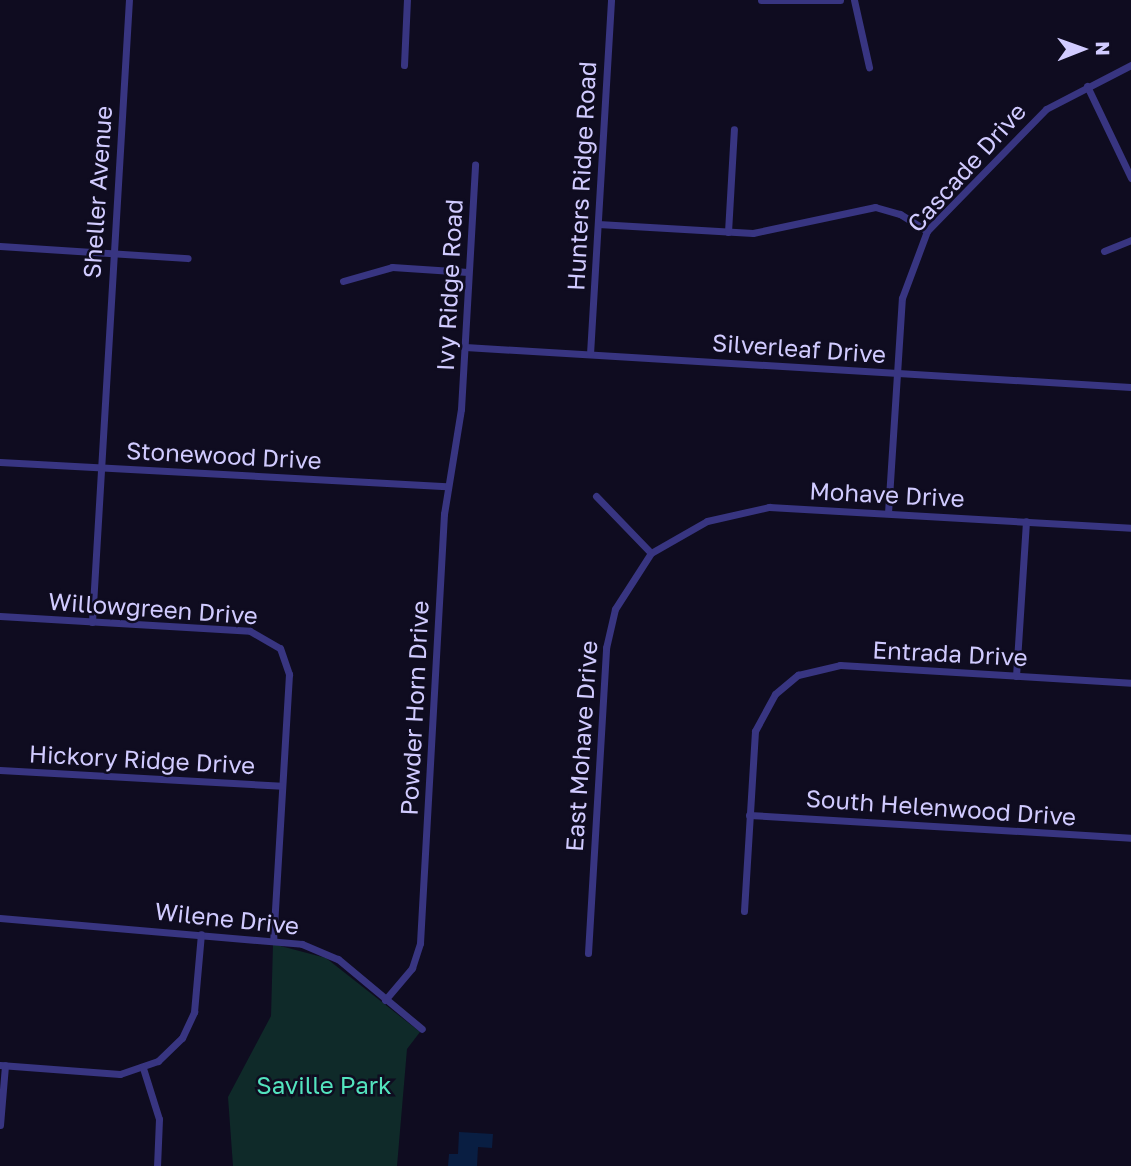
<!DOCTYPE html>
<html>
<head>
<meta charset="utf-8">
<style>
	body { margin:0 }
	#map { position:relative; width:1131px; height:1166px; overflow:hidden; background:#0f0c20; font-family:"Golos Text",sans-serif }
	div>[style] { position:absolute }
	.green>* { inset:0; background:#0f2a29 }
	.water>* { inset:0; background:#091e42 }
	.street>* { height:7px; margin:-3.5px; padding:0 3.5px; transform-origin:3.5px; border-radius:3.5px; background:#383581 }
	span { translate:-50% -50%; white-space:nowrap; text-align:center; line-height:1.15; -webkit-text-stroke:5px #0f0c20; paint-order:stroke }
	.street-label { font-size:24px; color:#d1cbff }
	.park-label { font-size:24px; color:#53e3be }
	.north { position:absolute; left:1047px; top:14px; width:70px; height:70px; -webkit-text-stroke:5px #0f0c20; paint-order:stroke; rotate:89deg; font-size:19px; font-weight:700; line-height:28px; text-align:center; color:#d1cbff }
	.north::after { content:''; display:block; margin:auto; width:24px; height:32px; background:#d1cbff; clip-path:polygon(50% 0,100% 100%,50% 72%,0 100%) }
</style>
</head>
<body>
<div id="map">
	<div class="green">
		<i style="clip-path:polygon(273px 944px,326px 958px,420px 1032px,407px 1049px,397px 1166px,233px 1166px,228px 1097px,271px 1016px)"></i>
	</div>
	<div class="water">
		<i style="clip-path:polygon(459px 1132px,493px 1134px,492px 1148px,478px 1147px,477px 1166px,448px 1166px,449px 1154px,458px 1154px)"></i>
	</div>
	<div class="street">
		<i style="left:761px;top:0;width:79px"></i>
		<i style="left:854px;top:0;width:69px;rotate:77.4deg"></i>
		<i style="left:404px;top:65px;width:65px;rotate:-87.4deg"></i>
		<i style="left:1087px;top:86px;width:102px;rotate:64.4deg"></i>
		<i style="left:598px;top:224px;width:155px;rotate:3.3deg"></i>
		<i style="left:753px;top:233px;width:125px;rotate:-12deg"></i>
		<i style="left:875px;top:207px;width:26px;rotate:16deg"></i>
		<i style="left:900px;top:214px;width:32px;rotate:32deg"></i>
		<i style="left:728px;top:232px;width:103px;rotate:-86.7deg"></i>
		<i style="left:0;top:246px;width:188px;rotate:3.7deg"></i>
		<i style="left:1104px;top:251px;width:29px;rotate:-22deg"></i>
		<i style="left:343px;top:281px;width:51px;rotate:-15.9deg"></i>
		<i style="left:392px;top:267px;width:76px;rotate:3.8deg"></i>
		<i style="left:465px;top:347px;width:667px;rotate:3.44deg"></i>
		<i style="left:590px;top:354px;width:355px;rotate:-86.6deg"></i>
		<i style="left:0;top:462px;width:447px;rotate:3.1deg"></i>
		<i style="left:596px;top:496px;width:79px;rotate:46deg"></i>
		<i style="left:888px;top:513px;width:215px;rotate:-86.3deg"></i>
		<i style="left:902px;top:298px;width:72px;rotate:-69.5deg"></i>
		<i style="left:927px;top:231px;width:170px;rotate:-45.7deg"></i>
		<i style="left:1046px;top:109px;width:96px;rotate:-27.4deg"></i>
		<i style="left:0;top:616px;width:250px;rotate:3.4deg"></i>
		<i style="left:250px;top:631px;width:34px;rotate:30deg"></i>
		<i style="left:280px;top:648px;width:28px;rotate:71deg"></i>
		<i style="left:289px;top:674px;width:266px;rotate:93.4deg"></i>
		<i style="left:92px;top:622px;width:623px;rotate:-86.6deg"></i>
		<i style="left:1016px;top:676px;width:155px;rotate:-86.3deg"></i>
		<i style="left:0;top:770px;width:282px;rotate:3.2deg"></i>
		<i style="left:749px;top:815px;width:383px;rotate:3.4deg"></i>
		<i style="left:744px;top:911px;width:180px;rotate:-86.5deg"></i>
		<i style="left:755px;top:731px;width:42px;rotate:-61.6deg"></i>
		<i style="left:775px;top:694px;width:30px;rotate:-40deg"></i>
		<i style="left:798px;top:675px;width:43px;rotate:-13.4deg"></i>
		<i style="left:840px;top:665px;width:292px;rotate:3.5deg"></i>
		<i style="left:0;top:918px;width:303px;rotate:4.9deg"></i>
		<i style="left:302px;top:944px;width:39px;rotate:23deg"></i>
		<i style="left:338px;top:959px;width:109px;rotate:39.8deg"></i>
		<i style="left:588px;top:953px;width:306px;rotate:-86.6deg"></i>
		<i style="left:606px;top:648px;width:40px;rotate:-77deg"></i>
		<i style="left:615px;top:609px;width:67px;rotate:-57.3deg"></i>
		<i style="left:651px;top:553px;width:64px;rotate:-29.7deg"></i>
		<i style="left:707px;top:521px;width:64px;rotate:-12.7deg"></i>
		<i style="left:769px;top:507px;width:363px;rotate:3.3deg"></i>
		<i style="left:385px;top:1000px;width:42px;rotate:-49.8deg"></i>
		<i style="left:412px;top:968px;width:26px;rotate:-72deg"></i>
		<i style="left:420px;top:943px;width:430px;rotate:-86.8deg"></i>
		<i style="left:444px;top:514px;width:106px;rotate:-80.8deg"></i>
		<i style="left:461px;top:409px;width:245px;rotate:-86.7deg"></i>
		<i style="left:0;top:1065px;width:120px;rotate:4.3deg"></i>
		<i style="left:120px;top:1074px;width:40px;rotate:-18.9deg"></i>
		<i style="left:158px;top:1061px;width:33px;rotate:-44deg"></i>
		<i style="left:182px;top:1038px;width:29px;rotate:-65deg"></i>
		<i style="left:194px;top:1012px;width:78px;rotate:-84.9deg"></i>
		<i style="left:143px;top:1068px;width:53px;rotate:72.6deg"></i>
		<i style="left:159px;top:1119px;width:47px;rotate:92.4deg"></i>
		<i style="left:0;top:1125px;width:60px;rotate:-85.2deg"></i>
	</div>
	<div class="street-label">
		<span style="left:966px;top:167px;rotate:-48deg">Cascade Drive</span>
		<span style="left:581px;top:176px;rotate:-87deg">Hunters Ridge Road</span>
		<span style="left:97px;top:192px;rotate:-86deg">Sheller Avenue</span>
		<span style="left:449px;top:285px;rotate:-87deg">Ivy Ridge Road</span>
		<span style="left:799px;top:348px;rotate:4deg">Silverleaf Drive</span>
		<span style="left:224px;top:455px;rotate:3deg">Stonewood Drive</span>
		<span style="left:887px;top:494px;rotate:3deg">Mohave Drive</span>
		<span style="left:153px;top:608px;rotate:4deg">Willowgreen Drive</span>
		<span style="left:950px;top:653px;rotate:3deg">Entrada Drive</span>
		<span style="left:414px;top:708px;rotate:-87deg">Powder Horn Drive</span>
		<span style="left:581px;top:746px;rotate:-86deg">East Mohave Drive</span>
		<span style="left:142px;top:759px;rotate:3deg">Hickory Ridge Drive</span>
		<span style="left:941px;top:807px;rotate:4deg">South Helenwood Drive</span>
		<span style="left:227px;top:918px;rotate:6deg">Wilene Drive</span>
	</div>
	<div class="park-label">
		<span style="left:324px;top:1085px">Saville Park</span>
	</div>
	<div class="north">N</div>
</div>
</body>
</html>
